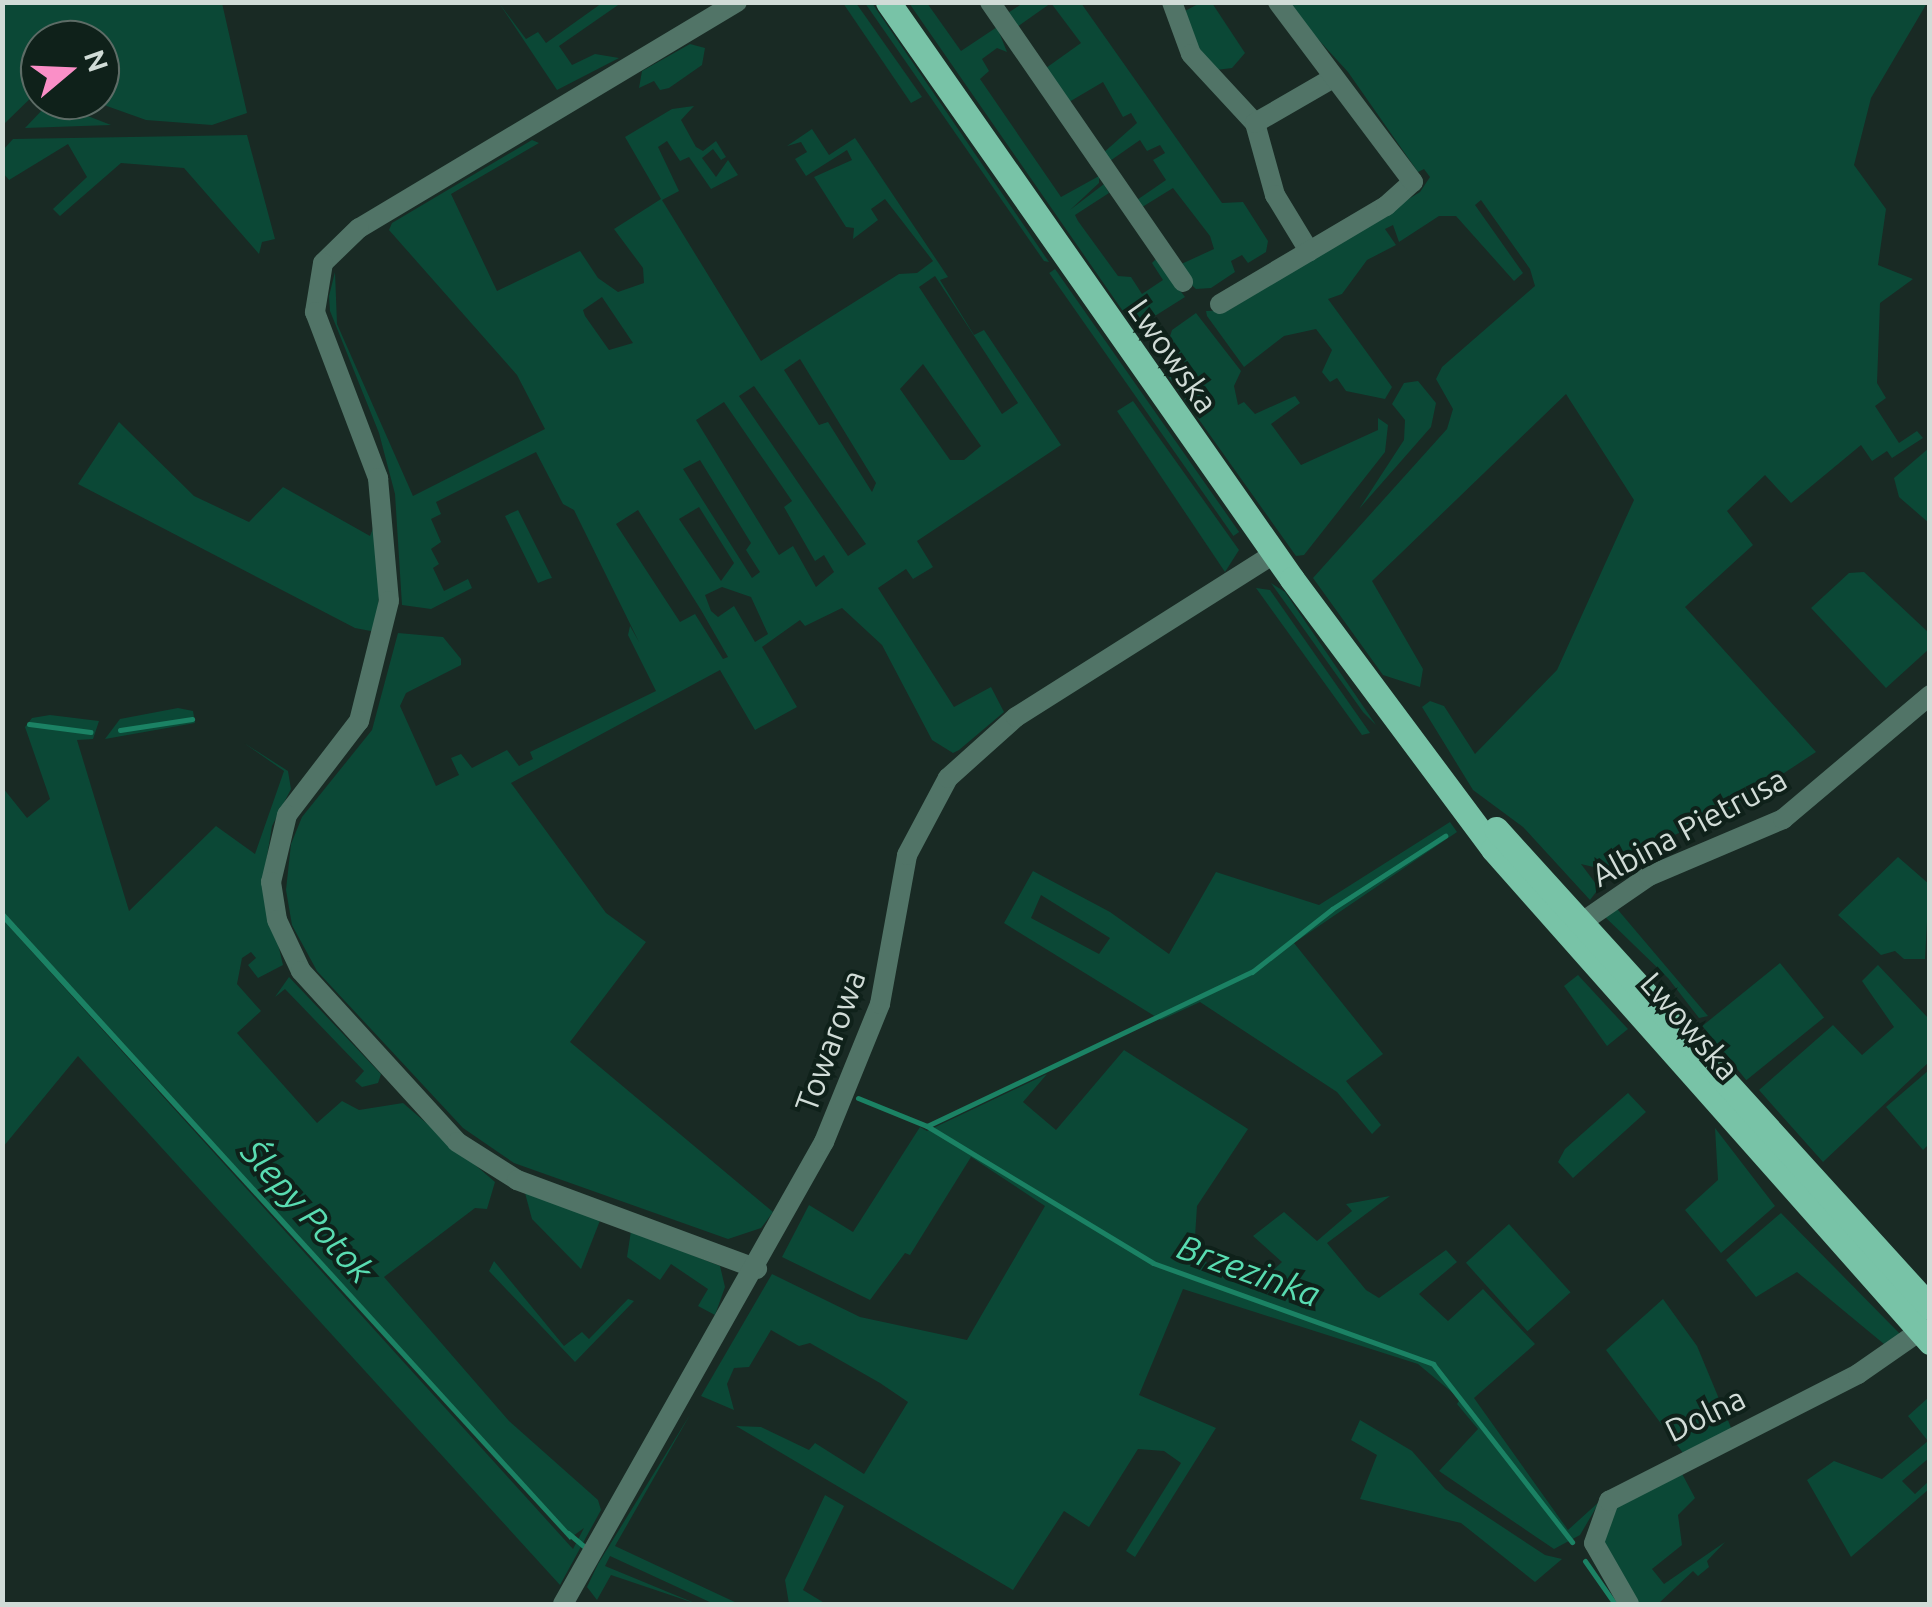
<!DOCTYPE html>
<html>
<head>
<meta charset="utf-8">
<style>
	body { margin:0 }
	#map { position:relative; width:1932px; height:1607px; overflow:hidden; background:#192a24; font-family:Ubuntu,sans-serif }
	div>[style] { position:absolute }
	.green>* { inset:0; background:#0b4836; transform-origin:0 0 }
	.water>* { inset:0; background:#1b8264 }
	.stream>* { height:5px; margin:-2.5px; padding:0 2.5px; transform-origin:2.5px; border-radius:2.5px; background:#1b8264 }
	.minor>* { height:20px; margin:-10px; padding:0 10px; transform-origin:10px; border-radius:10px; background:#517467 }
	.primary>* { height:25px; margin:-12.5px; padding:0 12.5px; transform-origin:12.5px; border-radius:12.5px; background:#78c3a7 }
	span { translate:-50% -50%; white-space:nowrap; text-align:center; line-height:1.15; -webkit-text-stroke:8px #0f211a; paint-order:stroke }
	.street-label { font-size:32px; color:#d1dcd7 }
	.water-label { font-size:35px; color:#59dcb1; font-style:italic }
	.frame { position:absolute; inset:0; border:5px solid #d1dcd7; pointer-events:none }
	.north { position:absolute; left:20px; top:20px; width:100px; height:100px; box-sizing:border-box; background:#0f211a; border:2px solid #5d6c66; border-radius:50%; rotate:71deg; font-size:28px; font-weight:700; line-height:40px; text-align:center; color:#d1dcd7 }
	.north::after { content:''; display:block; margin:auto; width:35px; height:45px; background:#fa8fc7; clip-path:polygon(50% 0,100% 100%,50% 72%,0 100%) }
</style>
</head>
<body>
<div id="map">
	<div class="green">
		<i style="clip-path:polygon(3px 2px,222px 3px,247px 113px,212px 125px,146px 120px,90px 100px,100px 100px,100px 40px,40px 40px,40px 89px,3px 125px)"></i>
		<i style="clip-path:polygon(499px 3px,526px 39px,538px 32px,546px 43px,602px 3px,621px 3px,559px 46px,572px 65px,595px 54px,619px 58px,557px 90px)"></i>
		<i style="clip-path:polygon(843px 3px,856px 3px,922px 97px,911px 103px)"></i>
		<i style="clip-path:polygon(865px 3px,872px 3px,1049px 262px,1044px 261px)"></i>
		<i style="clip-path:polygon(909px 3px,927px 3px,961px 51px,997px 27px,1007px 52px,997px 48px,982px 59px,989px 71px,980px 79px,1061px 197px,1099px 176px,1099px 183px,1070px 210px,1104px 184px,1109px 193px,1075px 215px,1078px 221px,1118px 276px,1131px 277px,1142px 294px,1163px 280px,1152px 263px,1156px 259px,1185px 297px,1147px 321px,1127px 317px)"></i>
		<i style="clip-path:polygon(1023px 3px,1081px 3px,1222px 203px,1243px 202px,1268px 241px,1266px 252px,1248px 263px,1242px 255px,1231px 261px,1235px 272px,1211px 288px,1196px 289px,1187px 281px,1177px 266px,1214px 249px,1210px 236px,1173px 188px,1139px 209px,1134px 202px,1166px 180px,1153px 160px,1165px 153px,1160px 145px,1147px 151px,1140px 140px,1107px 163px,1102px 154px,1137px 123px,1131px 113px,1123px 117px,1103px 82px,1069px 102px,1046px 68px,1081px 43px,1051px 3px,1017px 27px,1008px 13px)"></i>
		<i style="clip-path:polygon(1200px 3px,1212px 3px,1245px 53px,1232px 68px,1216px 70px,1203px 59px,1183px 12px)"></i>
		<i style="clip-path:polygon(1285px 3px,1927px 3px,1871px 98px,1854px 165px,1886px 209px,1878px 265px,1913px 279px,1880px 303px,1877px 383px,1886px 398px,1875px 406px,1899px 443px,1917px 431px,1923px 438px,1892px 458px,1887px 451px,1872px 461px,1861px 445px,1791px 503px,1765px 475px,1727px 511px,1753px 545px,1685px 607px,1816px 752px,1728px 810px,1602px 869px,1581px 864px,1599px 888px,1590px 900px,1523px 827px,1473px 790px,1422px 707px,1430px 701px,1444px 706px,1475px 754px,1557px 670px,1634px 500px,1566px 394px,1372px 581px,1423px 669px,1420px 687px,1383px 675px,1313px 578px,1447px 429px,1453px 409px,1436px 379px,1442px 367px,1535px 286px,1530px 269px,1481px 200px,1475px 205px,1523px 273px,1514px 281px,1456px 216px,1439px 216px,1399px 242px,1393px 225px,1385px 229px,1396px 245px,1367px 260px,1342px 294px,1328px 299px,1392px 387px,1385px 399px,1346px 391px,1337px 378px,1330px 382px,1322px 372px,1332px 350px,1316px 329px,1284px 336px,1244px 367px,1207px 316px,1206px 311px,1229px 310px,1420px 192px,1430px 177px,1424px 169px,1418px 172px,1348px 72px)"></i>
		<i style="clip-path:polygon(690px 44px,705px 48px,702px 65px,669px 88px,660px 90px,654px 81px,639px 88px,642px 71px)"></i>
		<i style="clip-path:polygon(evenodd,694px 106px,681px 120px,696px 147px,703px 151px,716px 141px,726px 157px,721px 160px,713px 149px,702px 158px,716px 177px,728px 160px,738px 175px,711px 189px,689px 157px,680px 161px,667px 141px,658px 147px,679px 191px,662px 200px,761px 361px,899px 274px,917px 273px,933px 261px,885px 199px,871px 209px,878px 220px,853px 239px,854px 228px,846px 227px,814px 177px,852px 160px,847px 150px,806px 176px,795px 159px,807px 152px,801px 142px,787px 146px,812px 129px,829px 155px,855px 138px,948px 277px,940px 280px,974px 335px,984px 330px,1061px 445px,917px 541px,933px 567px,913px 579px,906px 569px,878px 588px,954px 707px,991px 687px,1004px 712px,959px 750px,953px 753px,932px 740px,882px 645px,842px 608px,805px 626px,800px 620px,762px 647px,797px 707px,755px 730px,720px 670px,511px 783px,606px 913px,646px 942px,570px 1042px,773px 1212px,761px 1228px,728px 1239px,514px 1163px,463px 1128px,317px 971px,292px 925px,286px 890px,291px 844px,302px 817px,372px 730px,398px 633px,443px 637px,461px 659px,461px 665px,406px 693px,400px 706px,436px 786px,459px 775px,451px 758px,461px 754px,472px 768px,507px 750px,519px 766px,533px 759px,530px 752px,656px 691px,628px 635px,630px 626px,639px 642px,574px 510px,563px 504px,536px 452px,436px 502px,441px 514px,431px 519px,441px 542px,431px 549px,439px 564px,433px 568px,444px 591px,468px 579px,472px 588px,431px 609px,402px 605px,395px 494px,379px 433px,330px 311px,329px 296px,335px 272px,337px 324px,413px 496px,545px 429px,517px 375px,389px 230px,392px 223px,532px 140px,539px 143px,451px 194px,497px 291px,580px 251px,598px 278px,618px 292px,644px 283px,643px 268px,614px 229px,661px 199px,625px 137px,672px 109px,694px 106px,935px 276px,1018px 403px,1002px 414px,919px 287px,935px 276px,694px 106px,602px 297px,633px 343px,609px 350px,585px 316px,583px 310px,602px 297px,694px 106px,800px 359px,876px 483px,872px 492px,828px 422px,819px 425px,784px 370px,800px 359px,694px 106px,923px 364px,981px 446px,964px 460px,950px 460px,900px 389px,923px 364px,694px 106px,754px 386px,866px 544px,848px 556px,739px 396px,754px 386px,694px 106px,724px 402px,792px 501px,784px 507px,815px 561px,824px 555px,834px 572px,816px 587px,793px 546px,779px 555px,696px 420px,724px 402px,694px 106px,700px 460px,751px 543px,746px 550px,760px 572px,752px 578px,683px 469px,700px 460px,694px 106px,699px 507px,734px 563px,721px 581px,679px 519px,699px 507px,694px 106px,638px 510px,701px 610px,728px 657px,723px 659px,695px 614px,680px 622px,616px 524px,638px 510px,694px 106px,722px 587px,751px 597px,768px 634px,755px 642px,734px 606px,718px 617px,711px 611px,705px 595px,722px 587px)"></i>
		<i style="clip-path:polygon(44px 108px,67px 108px,111px 125px,25px 128px)"></i>
		<i style="clip-path:polygon(247px 135px,275px 239px,262px 242px,259px 254px,184px 168px,121px 163px,60px 216px,53px 209px,87px 177px,68px 144px,9px 180px,3px 173px,3px 150px,13px 139px)"></i>
		<i style="left:1055px;top:269px;width:321px;height:7px;rotate:55deg"></i>
		<i style="clip-path:polygon(1196px 313px,1241px 371px,1234px 386px,1238px 405px,1244px 402px,1255px 414px,1295px 396px,1300px 403px,1271px 424px,1301px 465px,1378px 430px,1378px 418px,1388px 425px,1385px 452px,1304px 555px,1296px 556px,1168px 376px,1164px 355px,1172px 330px)"></i>
		<i style="clip-path:polygon(1418px 381px,1436px 403px,1431px 427px,1359px 509px,1404px 440px,1405px 420px,1392px 404px,1404px 383px)"></i>
		<i style="clip-path:polygon(1133px 401px,1239px 550px,1225px 572px,1117px 411px)"></i>
		<i style="clip-path:polygon(119px 422px,194px 496px,249px 522px,283px 487px,370px 536px,374px 526px,382px 561px,376px 632px,355px 628px,78px 484px)"></i>
		<i style="clip-path:polygon(1929px 448px,1929px 523px,1899px 497px,1894px 478px)"></i>
		<i style="clip-path:polygon(518px 510px,552px 578px,548px 579px,538px 583px,505px 516px)"></i>
		<i style="clip-path:polygon(1864px 572px,1929px 633px,1929px 649px,1886px 688px,1811px 608px,1849px 573px)"></i>
		<i style="clip-path:polygon(1271px 583px,1285px 592px,1376px 725px,1363px 712px)"></i>
		<i style="clip-path:polygon(1256px 588px,1270px 590px,1370px 733px,1362px 735px)"></i>
		<i style="clip-path:polygon(178px 708px,193px 711px,195px 723px,105px 739px,120px 719px)"></i>
		<i style="clip-path:polygon(50px 715px,99px 721px,93px 739px,77px 740px,129px 911px,216px 826px,255px 854px,284px 771px,244px 743px,288px 771px,291px 789px,272px 826px,263px 881px,283px 965px,258px 978px,248px 965px,256px 958px,251px 952px,242px 958px,237px 984px,261px 1011px,237px 1033px,317px 1123px,342px 1101px,359px 1110px,403px 1103px,495px 1182px,487px 1209px,475px 1208px,384px 1277px,509px 1421px,598px 1500px,601px 1510px,560px 1585px,78px 1056px,3px 1147px,3px 920px,573px 1549px,584px 1528px,573px 1536px,3px 911px,3px 788px,27px 818px,50px 799px,25px 727px,32px 718px)"></i>
		<i style="clip-path:polygon(evenodd,1450px 822px,1457px 832px,1294px 943px,1383px 1054px,1346px 1081px,1381px 1125px,1372px 1134px,1337px 1092px,1200px 1002px,1161px 1020px,1004px 923px,1033px 871px,1110px 912px,1169px 954px,1216px 872px,1319px 905px,1450px 822px,1041px 895px,1110px 938px,1099px 954px,1031px 918px,1041px 895px)"></i>
		<i style="clip-path:polygon(1898px 857px,1929px 884px,1925px 959px,1904px 959px,1895px 951px,1881px 955px,1838px 915px)"></i>
		<i style="clip-path:polygon(1613px 904px,1708px 1016px,1699px 1018px,1668px 978px,1601px 913px)"></i>
		<i style="left:1780px;top:963px;width:70px;height:100px;rotate:51deg"></i>
		<i style="clip-path:polygon(1878px 965px,1929px 1019px,1929px 1062px,1823px 1162px,1759px 1090px,1833px 1025px,1862px 1055px,1894px 1027px,1862px 981px)"></i>
		<i style="clip-path:polygon(1578px 975px,1628px 1029px,1607px 1046px,1564px 986px)"></i>
		<i style="clip-path:polygon(289px 977px,381px 1074px,378px 1083px,362px 1087px,355px 1081px,364px 1071px,285px 989px,275px 997px)"></i>
		<i style="clip-path:polygon(1124px 1050px,1248px 1129px,1197px 1206px,1195px 1237px,1210px 1270px,1255px 1287px,1282px 1262px,1253px 1236px,1284px 1212px,1317px 1241px,1352px 1211px,1346px 1204px,1390px 1196px,1327px 1243px,1366px 1290px,1379px 1298px,1446px 1250px,1457px 1262px,1419px 1294px,1448px 1321px,1483px 1289px,1535px 1344px,1474px 1398px,1568px 1530px,1600px 1501px,1580px 1535px,1554px 1549px,1439px 1471px,1478px 1429px,1457px 1404px,1460px 1399px,1418px 1364px,1183px 1289px,1139px 1395px,1216px 1428px,1135px 1557px,1126px 1551px,1181px 1463px,1164px 1451px,1138px 1449px,1089px 1527px,1064px 1511px,1013px 1590px,736px 1426px,761px 1427px,809px 1450px,815px 1443px,864px 1474px,908px 1402px,880px 1383px,810px 1343px,799px 1346px,771px 1330px,749px 1367px,734px 1368px,727px 1384px,734px 1410px,701px 1396px,772px 1274px,860px 1317px,967px 1340px,1045px 1206px,971px 1157px,910px 1255px,905px 1253px,870px 1300px,782px 1257px,809px 1205px,853px 1232px,920px 1127px,927px 1131px,1047px 1074px,1023px 1102px,1056px 1130px)"></i>
		<i style="clip-path:polygon(1929px 1070px,1929px 1144px,1923px 1150px,1886px 1107px)"></i>
		<i style="clip-path:polygon(1628px 1093px,1646px 1112px,1573px 1178px,1558px 1162px,1565px 1149px)"></i>
		<i style="clip-path:polygon(1715px 1128px,1775px 1206px,1721px 1253px,1685px 1210px,1718px 1180px)"></i>
		<i style="clip-path:polygon(525px 1193px,601px 1218px,581px 1269px,532px 1219px)"></i>
		<i style="clip-path:polygon(1781px 1213px,1901px 1335px,1890px 1349px,1797px 1272px,1756px 1297px,1726px 1260px)"></i>
		<i style="left:1509px;top:1224px;width:92px;height:58px;rotate:48deg"></i>
		<i style="clip-path:polygon(631px 1231px,720px 1266px,725px 1287px,715px 1315px,698px 1306px,708px 1289px,671px 1264px,660px 1280px,627px 1257px)"></i>
		<i style="clip-path:polygon(494px 1261px,564px 1346px,582px 1332px,589px 1339px,628px 1299px,634px 1301px,575px 1362px,489px 1271px)"></i>
		<i style="clip-path:polygon(1663px 1299px,1697px 1346px,1732px 1430px,1683px 1453px,1606px 1350px)"></i>
		<i style="clip-path:polygon(1929px 1397px,1929px 1458px,1902px 1481px,1915px 1494px,1929px 1481px,1929px 1489px,1851px 1557px,1807px 1480px,1834px 1461px,1882px 1479px,1928px 1441px,1908px 1416px)"></i>
		<i style="clip-path:polygon(691px 1413px,615px 1546px,739px 1604px,714px 1604px,610px 1556px,605px 1566px,697px 1604px,611px 1575px,597px 1600px,587px 1587px,598px 1564px)"></i>
		<i style="clip-path:polygon(1360px 1420px,1412px 1451px,1445px 1489px,1545px 1555px,1562px 1559px,1535px 1582px,1461px 1523px,1360px 1499px,1377px 1455px,1351px 1440px)"></i>
		<i style="clip-path:polygon(1680px 1470px,1695px 1498px,1678px 1515px,1682px 1545px,1652px 1569px,1664px 1584px,1725px 1542px,1707px 1561px,1709px 1567px,1698px 1576px,1693px 1571px,1658px 1604px,1633px 1604px,1604px 1560px,1603px 1516px)"></i>
		<i style="clip-path:polygon(825px 1495px,844px 1506px,803px 1590px,826px 1604px,789px 1604px,785px 1580px)"></i>
	</div>
	<div class="water">
		<i style="clip-path:polygon(3px 911px,573px 1536px,570px 1540px,3px 920px)"></i>
	</div>
	<div class="stream">
		<i style="left:29px;top:724px;width:62px;rotate:7.5deg"></i>
		<i style="left:120px;top:730px;width:73px;rotate:-8.7deg"></i>
		<i style="left:858px;top:1098px;width:74px;rotate:22.1deg"></i>
		<i style="left:927px;top:1126px;width:264px;rotate:31.2deg"></i>
		<i style="left:1153px;top:1263px;width:298px;rotate:19.8deg"></i>
		<i style="left:1433px;top:1364px;width:226px;rotate:52deg"></i>
		<i style="left:927px;top:1126px;width:360px;rotate:-25.4deg"></i>
		<i style="left:1252px;top:972px;width:102px;rotate:-38.2deg"></i>
		<i style="left:1332px;top:909px;width:135px;rotate:-32.9deg"></i>
		<i style="left:568px;top:1533px;width:23px;rotate:40deg"></i>
		<i style="left:1585px;top:1561px;width:52px;rotate:55.1deg"></i>
	</div>
	<div class="minor">
		<i style="left:737px;top:2px;width:440px;rotate:149.1deg"></i>
		<i style="left:359px;top:228px;width:50px;rotate:135.8deg"></i>
		<i style="left:323px;top:263px;width:50px;rotate:99.3deg"></i>
		<i style="left:315px;top:312px;width:178px;rotate:69.2deg"></i>
		<i style="left:378px;top:478px;width:123px;rotate:84.9deg"></i>
		<i style="left:389px;top:601px;width:124px;rotate:104deg"></i>
		<i style="left:359px;top:721px;width:118px;rotate:127.5deg"></i>
		<i style="left:287px;top:815px;width:69px;rotate:103.4deg"></i>
		<i style="left:271px;top:882px;width:38px;rotate:81deg"></i>
		<i style="left:277px;top:920px;width:56px;rotate:64.8deg"></i>
		<i style="left:301px;top:971px;width:231px;rotate:47.6deg"></i>
		<i style="left:457px;top:1142px;width:71px;rotate:32.3deg"></i>
		<i style="left:517px;top:1180px;width:256px;rotate:20.3deg"></i>
		<i style="left:990px;top:2px;width:340px;rotate:55.4deg"></i>
		<i style="left:1172px;top:2px;width:55px;rotate:69.9deg"></i>
		<i style="left:1191px;top:54px;width:94px;rotate:47.2deg"></i>
		<i style="left:1255px;top:123px;width:75px;rotate:74.5deg"></i>
		<i style="left:1275px;top:195px;width:66px;rotate:58.7deg"></i>
		<i style="left:1255px;top:123px;width:90px;rotate:-30deg"></i>
		<i style="left:1220px;top:304px;width:193px;rotate:-30.6deg"></i>
		<i style="left:1386px;top:206px;width:36px;rotate:-42deg"></i>
		<i style="left:1413px;top:182px;width:225px;rotate:-126.9deg"></i>
		<i style="left:1572px;top:929px;width:93px;rotate:-34.5deg"></i>
		<i style="left:1649px;top:876px;width:146px;rotate:-23deg"></i>
		<i style="left:1783px;top:819px;width:192px;rotate:-40.1deg"></i>
		<i style="left:563px;top:1604px;width:531px;rotate:-60.54deg"></i>
		<i style="left:824px;top:1142px;width:149px;rotate:-67.9deg"></i>
		<i style="left:880px;top:1004px;width:151px;rotate:-79.7deg"></i>
		<i style="left:907px;top:855px;width:87px;rotate:-62deg"></i>
		<i style="left:948px;top:778px;width:91px;rotate:-41.9deg"></i>
		<i style="left:1016px;top:717px;width:305px;rotate:-32.3deg"></i>
		<i style="left:1629px;top:1604px;width:70px;rotate:-119.8deg"></i>
		<i style="left:1594px;top:1543px;width:45px;rotate:-70.3deg"></i>
		<i style="left:1609px;top:1501px;width:280px;rotate:-27deg"></i>
		<i style="left:1858px;top:1374px;width:88px;rotate:-34.8deg"></i>
	</div>
	<div class="primary">
		<i style="left:888px;top:2px;width:704px;rotate:55deg"></i>
		<i style="left:1292px;top:579px;width:337px;rotate:53.3deg"></i>
		<i style="left:1493px;top:849px;width:659px;rotate:48.45deg"></i>
		<i style="left:1496px;top:829px;width:646px;rotate:47.76deg"></i>
	</div>
	<div class="street-label">
		<span style="left:1173px;top:356px;rotate:55deg">Lwowska</span>
		<span style="left:1689px;top:827px;rotate:-28deg">Albina Pietrusa</span>
		<span style="left:1690px;top:1026px;rotate:49deg">Lwowska</span>
		<span style="left:830px;top:1041px;rotate:-70deg">Towarowa</span>
		<span style="left:1705px;top:1414px;rotate:-26deg">Dolna</span>
	</div>
	<div class="water-label">
		<span style="left:308px;top:1211px;rotate:48deg">Ślepy Potok</span>
		<span style="left:1249px;top:1270px;rotate:20deg">Brzezinka</span>
	</div>
	<div class="frame"></div>
	<div class="north">N</div>
</div>
</body>
</html>
